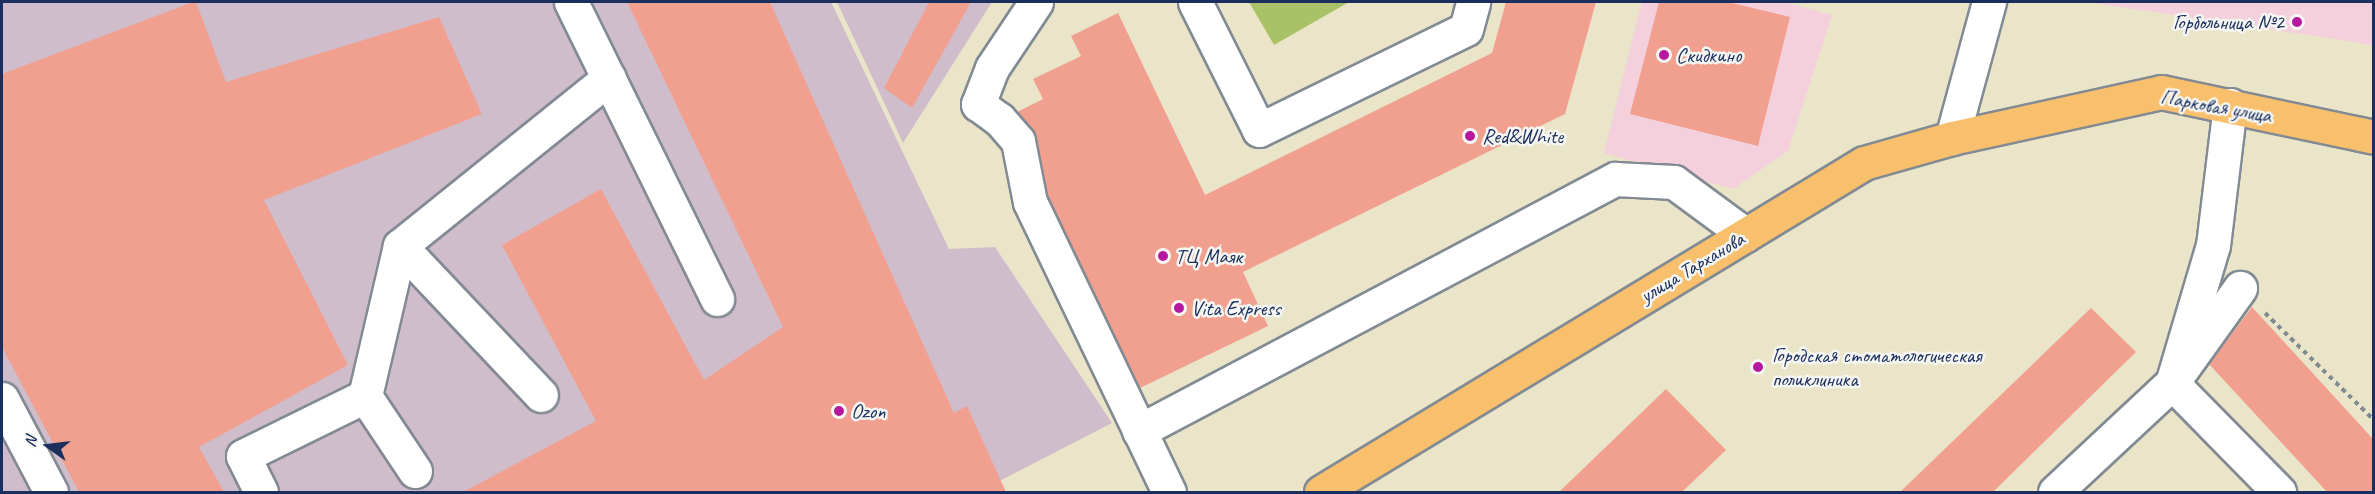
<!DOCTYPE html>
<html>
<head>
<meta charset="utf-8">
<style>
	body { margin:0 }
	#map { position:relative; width:2375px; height:494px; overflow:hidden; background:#eae5c8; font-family:Caveat,sans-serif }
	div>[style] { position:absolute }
	.built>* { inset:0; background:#f4cfdc }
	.industrial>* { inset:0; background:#d0bdcc }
	.green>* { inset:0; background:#a9c167 }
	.building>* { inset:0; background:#f1a08f }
	.path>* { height:4px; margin-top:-2px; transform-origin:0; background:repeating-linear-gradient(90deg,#828a93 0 4.5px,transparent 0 9px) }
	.roads { filter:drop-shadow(2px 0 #828a93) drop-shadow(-2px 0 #828a93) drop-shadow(0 2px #828a93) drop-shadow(0 -2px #828a93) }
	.minor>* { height:33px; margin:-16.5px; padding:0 16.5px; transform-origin:16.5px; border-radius:16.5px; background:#fff }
	.major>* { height:33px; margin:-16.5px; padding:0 16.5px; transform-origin:16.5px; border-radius:16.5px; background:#f8bf6c }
	.dots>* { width:16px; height:16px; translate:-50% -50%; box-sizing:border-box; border:3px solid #f6f6f2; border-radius:50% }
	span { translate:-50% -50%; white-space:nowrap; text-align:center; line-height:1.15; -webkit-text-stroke:5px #f6f6f2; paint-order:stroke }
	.poi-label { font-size:21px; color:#1b2f5e }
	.right { translate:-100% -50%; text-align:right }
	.left { translate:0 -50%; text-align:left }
	.street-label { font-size:21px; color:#1b2f5e }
	.frame { position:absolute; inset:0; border:3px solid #1b2f5e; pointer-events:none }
	.north { position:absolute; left:18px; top:416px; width:60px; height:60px; -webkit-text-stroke:4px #f6f6f2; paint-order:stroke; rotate:284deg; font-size:16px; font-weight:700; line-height:24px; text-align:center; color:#1b2f5e }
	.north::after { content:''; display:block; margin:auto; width:21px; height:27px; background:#1b2f5e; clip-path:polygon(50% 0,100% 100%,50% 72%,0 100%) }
</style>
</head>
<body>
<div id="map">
	<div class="built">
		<i style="clip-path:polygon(1642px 2px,1784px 2px,1832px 15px,1788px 151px,1733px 189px,1604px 153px)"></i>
		<i style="clip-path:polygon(2086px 2px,2373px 2px,2373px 46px,2356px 42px)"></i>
	</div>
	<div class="industrial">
		<i style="clip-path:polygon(2px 2px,831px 2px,949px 249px,995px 247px,1112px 423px,978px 492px,2px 492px)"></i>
		<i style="clip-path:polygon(837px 2px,992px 2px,903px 143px)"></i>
	</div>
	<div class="green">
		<i style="clip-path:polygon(1249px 2px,1349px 2px,1274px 45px)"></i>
	</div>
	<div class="building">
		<i style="clip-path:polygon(193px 2px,196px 2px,226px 82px,439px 17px,482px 114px,264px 200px,348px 365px,199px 447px,224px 492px,79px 492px,2px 347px,2px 74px)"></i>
		<i style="clip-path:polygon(627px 2px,770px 2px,954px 413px,967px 406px,1006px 492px,463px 492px,596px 421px,502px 245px,601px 189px,704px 380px,783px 327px)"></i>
		<i style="clip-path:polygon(929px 2px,971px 2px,912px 108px,884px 88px)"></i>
		<i style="clip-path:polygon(1506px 2px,1596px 2px,1565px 114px,1243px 272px,1268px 326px,1140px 388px,1048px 196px,1036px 137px,1017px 112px,1043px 99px,1033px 79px,1081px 56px,1071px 36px,1118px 13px,1205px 195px,1492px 53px)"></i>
		<i style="clip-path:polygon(1659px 2px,1728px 2px,1790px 17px,1758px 146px,1630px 114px)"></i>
		<i style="clip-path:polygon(2252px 307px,2373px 439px,2373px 492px,2327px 492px,2209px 364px)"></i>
		<i style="clip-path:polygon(2091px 308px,2136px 352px,1993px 492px,1900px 492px)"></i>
		<i style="clip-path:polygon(1666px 389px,1726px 450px,1682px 492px,1559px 492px)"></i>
	</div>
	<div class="path">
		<i style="left:2265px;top:313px;width:153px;rotate:44.5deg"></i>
	</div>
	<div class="roads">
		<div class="minor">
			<i style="left:571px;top:2px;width:331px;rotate:63.8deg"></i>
			<i style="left:1036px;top:2px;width:79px;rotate:123.7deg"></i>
			<i style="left:992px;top:68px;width:39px;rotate:111deg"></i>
			<i style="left:978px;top:104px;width:26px;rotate:36deg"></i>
			<i style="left:999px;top:119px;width:29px;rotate:49deg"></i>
			<i style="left:1018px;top:141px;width:62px;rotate:78.9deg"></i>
			<i style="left:1030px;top:202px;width:322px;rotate:64.4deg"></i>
			<i style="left:1195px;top:2px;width:143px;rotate:63.4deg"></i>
			<i style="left:1259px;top:130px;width:230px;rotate:-26deg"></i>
			<i style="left:1466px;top:29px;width:28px;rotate:-75deg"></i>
			<i style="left:2230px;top:105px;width:141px;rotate:96.9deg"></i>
			<i style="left:2213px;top:245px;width:144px;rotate:106.5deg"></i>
			<i style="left:2172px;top:383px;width:153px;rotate:45.5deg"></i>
			<i style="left:1952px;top:138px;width:141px;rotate:-74.8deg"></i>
			<i style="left:400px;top:246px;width:205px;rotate:46.6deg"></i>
			<i style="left:2px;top:399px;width:105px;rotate:62.2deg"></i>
			<i style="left:1139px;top:431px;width:539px;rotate:-27.9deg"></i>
			<i style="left:1615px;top:179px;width:59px;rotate:2.9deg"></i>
			<i style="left:1674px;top:182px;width:89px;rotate:36.4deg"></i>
			<i style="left:415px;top:471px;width:90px;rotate:-123.7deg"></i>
			<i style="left:365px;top:396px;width:154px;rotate:-76.9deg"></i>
			<i style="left:400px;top:246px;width:268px;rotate:-38.8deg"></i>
			<i style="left:261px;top:492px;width:40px;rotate:-116.6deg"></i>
			<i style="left:243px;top:456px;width:136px;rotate:-26.2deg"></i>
			<i style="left:2055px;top:492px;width:160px;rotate:-43deg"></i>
			<i style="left:2172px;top:383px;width:117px;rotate:-54.4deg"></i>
		</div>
		<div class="major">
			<i style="left:1321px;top:492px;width:635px;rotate:-31.21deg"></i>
			<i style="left:1864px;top:163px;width:91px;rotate:-15.9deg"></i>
			<i style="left:1952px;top:138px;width:214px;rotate:-12.4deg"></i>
			<i style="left:2161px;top:92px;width:218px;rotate:11.9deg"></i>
		</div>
	</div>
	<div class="dots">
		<i style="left:2297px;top:22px;background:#b5179e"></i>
		<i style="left:1664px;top:55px;background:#b5179e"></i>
		<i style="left:1470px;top:136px;background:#b5179e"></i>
		<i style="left:1163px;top:256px;background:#b5179e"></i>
		<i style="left:1179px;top:308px;background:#b5179e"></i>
		<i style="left:1758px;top:367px;background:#b5179e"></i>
		<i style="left:839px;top:411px;background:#b5179e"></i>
	</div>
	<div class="poi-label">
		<span class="right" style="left:2284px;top:22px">Горбольница №2</span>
		<span class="left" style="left:1676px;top:55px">Скидкино</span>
		<span class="left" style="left:1482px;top:136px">Red&amp;White</span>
		<span class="left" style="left:1175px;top:256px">ТЦ Маяк</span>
		<span class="left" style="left:1191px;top:308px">Vita Express</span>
		<span class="left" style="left:1772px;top:367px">Городская стоматологическая<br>поликлиника</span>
		<span class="left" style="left:851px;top:411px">Ozon</span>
	</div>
	<div class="street-label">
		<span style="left:2216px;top:106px;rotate:10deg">Парковая улица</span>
		<span style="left:1692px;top:267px;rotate:-31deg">улица Тарханова</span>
	</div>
	<div class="frame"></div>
	<div class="north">N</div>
</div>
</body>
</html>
